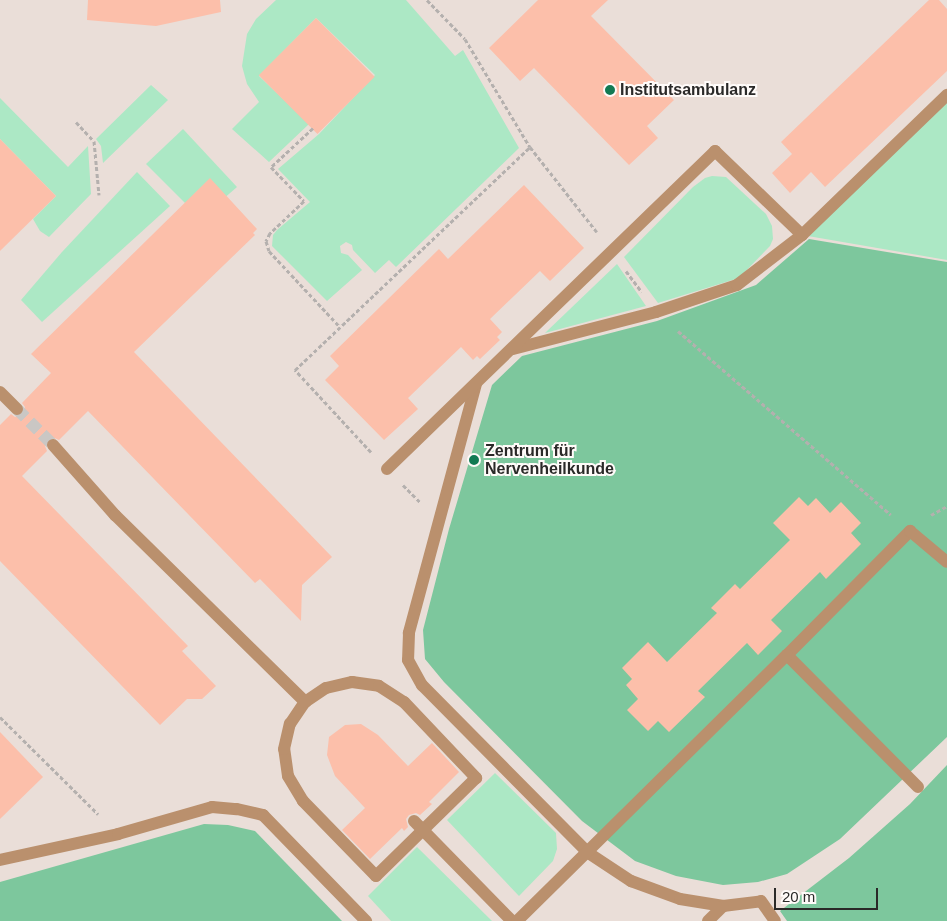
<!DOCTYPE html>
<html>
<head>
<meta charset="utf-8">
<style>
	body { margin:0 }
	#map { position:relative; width:947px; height:921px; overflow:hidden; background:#f2eeeb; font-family:Arial,sans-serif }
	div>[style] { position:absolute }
	.built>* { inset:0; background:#eaded8; transform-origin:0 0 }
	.green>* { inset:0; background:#ace8c5 }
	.forest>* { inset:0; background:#7dc79d }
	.building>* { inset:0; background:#fcbfaa; transform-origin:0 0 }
	.minor-tunnel>* { height:12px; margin-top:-6px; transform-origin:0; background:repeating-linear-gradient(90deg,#cac7c4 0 12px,transparent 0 18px) }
	.path>* { height:3px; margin-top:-1.5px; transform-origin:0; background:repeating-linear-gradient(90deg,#b4b0ae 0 4px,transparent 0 6.5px) }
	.minor>* { height:12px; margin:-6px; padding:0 6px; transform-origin:6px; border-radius:6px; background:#ba906d }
	.dots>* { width:14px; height:14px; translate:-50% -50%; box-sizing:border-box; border:2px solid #fffbf9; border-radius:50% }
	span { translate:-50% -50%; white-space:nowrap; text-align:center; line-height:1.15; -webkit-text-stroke:4px #fffbf9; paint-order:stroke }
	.poi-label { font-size:16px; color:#2a2928; font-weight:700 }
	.left { translate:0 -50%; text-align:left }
	.scale { position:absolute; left:774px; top:888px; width:104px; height:22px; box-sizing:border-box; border:2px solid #2a2928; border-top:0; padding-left:6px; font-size:15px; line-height:18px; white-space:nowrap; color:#2a2928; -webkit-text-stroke:4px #fffbf9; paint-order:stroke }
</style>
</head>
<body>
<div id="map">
	<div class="built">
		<i style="left:0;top:0;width:947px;height:921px"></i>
	</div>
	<div class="green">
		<i style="clip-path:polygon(276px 0,406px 0,455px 56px,463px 50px,519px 148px,396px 267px,389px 260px,375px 273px,353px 250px,352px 245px,346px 242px,340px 246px,341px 253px,348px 255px,362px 270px,327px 301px,272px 246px,273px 235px,277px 230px,310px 202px,278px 169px,319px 134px,375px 75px,316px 18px,259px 76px,309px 124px,269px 162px,232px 129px,259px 102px,247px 84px,242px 66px,247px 34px,256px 19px)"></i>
		<i style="clip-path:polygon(151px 85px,168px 100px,103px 163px,101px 146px,96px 139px)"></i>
		<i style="clip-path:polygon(947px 95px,947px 260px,802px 235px)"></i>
		<i style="clip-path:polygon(0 98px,68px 167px,88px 146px,91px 194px,49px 237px,40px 231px,33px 219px,56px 196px,0 139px)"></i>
		<i style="clip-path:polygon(183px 129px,237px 187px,222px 200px,185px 203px,146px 164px)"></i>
		<i style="clip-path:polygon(137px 172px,170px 206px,42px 322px,21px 300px,62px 252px)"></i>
		<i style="clip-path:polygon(712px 176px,726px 177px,766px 214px,772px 226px,773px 239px,770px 246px,739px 278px,658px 303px,624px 257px,693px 187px,705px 178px)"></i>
		<i style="clip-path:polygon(617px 264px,646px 306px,545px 333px)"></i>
		<i style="clip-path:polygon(495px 773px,556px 833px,557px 849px,553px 861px,519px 896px,447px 820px)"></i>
		<i style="clip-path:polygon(417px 847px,492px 921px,391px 921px,368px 896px)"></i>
	</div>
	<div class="forest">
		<i style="clip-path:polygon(809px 239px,947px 262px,947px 737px,840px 839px,787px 874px,758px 882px,723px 885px,676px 876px,635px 861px,582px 821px,444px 682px,425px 659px,423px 630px,449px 529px,492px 385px,522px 356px,657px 321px,756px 285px)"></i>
		<i style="clip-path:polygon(947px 765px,947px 921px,787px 921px,780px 911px,849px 858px,910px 804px)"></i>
		<i style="clip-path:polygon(204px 824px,228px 825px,255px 831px,342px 921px,0 921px,0 882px)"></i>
	</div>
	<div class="building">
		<i style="clip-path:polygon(88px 0,220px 0,221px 12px,156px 26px,87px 20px)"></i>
		<i style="clip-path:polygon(538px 0,608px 0,591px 16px,674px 100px,647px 126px,658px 138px,629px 165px,534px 68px,520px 81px,489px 48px)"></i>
		<i style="clip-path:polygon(929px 0,939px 0,947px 9px,947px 71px,825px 187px,811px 172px,790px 193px,772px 173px,792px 154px,781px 142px)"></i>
		<i style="left:316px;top:18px;width:83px;height:81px;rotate:45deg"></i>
		<i style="clip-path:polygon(0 139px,56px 196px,0 251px)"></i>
		<i style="clip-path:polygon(210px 178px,257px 229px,253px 233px,255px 235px,134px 352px,332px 557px,302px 585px,301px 621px,260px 579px,255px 583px,88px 411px,59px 440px,52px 437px,47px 439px,45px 446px,47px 451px,22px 476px,188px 646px,182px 651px,216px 686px,202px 699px,187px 699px,160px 725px,0 561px,0 425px,11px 414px,15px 417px,23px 414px,25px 407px,22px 403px,51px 373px,31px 354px)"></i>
		<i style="clip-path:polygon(524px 185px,584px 248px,550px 281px,540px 271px,490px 319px,502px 332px,497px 337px,500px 340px,480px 359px,477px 356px,473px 360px,461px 347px,408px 398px,418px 409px,384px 440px,325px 380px,339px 366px,330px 356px,439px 249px,448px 259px)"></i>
		<i style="clip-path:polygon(799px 497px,808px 506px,816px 498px,830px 513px,841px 502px,861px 523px,851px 533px,861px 544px,826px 579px,820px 572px,771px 620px,782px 631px,758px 655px,747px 643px,698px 691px,705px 697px,669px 732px,658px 721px,648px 731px,627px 710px,638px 699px,626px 685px,632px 679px,622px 668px,648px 642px,667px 662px,717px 613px,711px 608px,735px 584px,740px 589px,790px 540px,773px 523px)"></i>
		<i style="clip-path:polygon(361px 724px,378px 735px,408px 766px,432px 743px,459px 772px,429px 802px,432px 804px,420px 815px,416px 813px,409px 815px,406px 819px,408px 827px,404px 831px,402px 828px,370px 859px,342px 830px,365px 808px,335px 776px,327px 755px,329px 737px,345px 725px)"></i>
		<i style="clip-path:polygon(0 732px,43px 777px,0 819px)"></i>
	</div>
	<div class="minor-tunnel">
		<i style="left:17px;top:409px;width:51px;rotate:45deg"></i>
	</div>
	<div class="path">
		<i style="left:427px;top:0;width:54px;rotate:45.7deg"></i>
		<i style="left:465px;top:39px;width:126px;rotate:59deg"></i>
		<i style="left:76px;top:122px;width:26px;rotate:47deg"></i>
		<i style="left:94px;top:141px;width:54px;rotate:84.7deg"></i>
		<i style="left:313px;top:128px;width:57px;rotate:137.1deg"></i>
		<i style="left:271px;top:167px;width:47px;rotate:45.9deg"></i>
		<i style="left:304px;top:201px;width:47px;rotate:136.7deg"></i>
		<i style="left:270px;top:233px;width:9px;rotate:117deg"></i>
		<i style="left:266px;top:241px;width:10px;rotate:73deg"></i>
		<i style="left:269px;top:251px;width:104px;rotate:46.9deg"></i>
		<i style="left:626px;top:271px;width:26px;rotate:53deg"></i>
		<i style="left:678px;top:331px;width:281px;rotate:40.8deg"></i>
		<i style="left:371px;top:452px;width:112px;rotate:-132.8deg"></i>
		<i style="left:295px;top:370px;width:324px;rotate:-43.5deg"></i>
		<i style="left:530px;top:147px;width:108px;rotate:51.8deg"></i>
		<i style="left:403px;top:485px;width:24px;rotate:45deg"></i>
		<i style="left:931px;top:515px;width:18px;rotate:-29deg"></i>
		<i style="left:0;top:717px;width:138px;rotate:44.7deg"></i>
	</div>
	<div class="minor">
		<i style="left:513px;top:349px;width:148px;rotate:-14.5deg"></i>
		<i style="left:656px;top:312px;width:85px;rotate:-18.4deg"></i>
		<i style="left:737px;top:285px;width:82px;rotate:-37.6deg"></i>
		<i style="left:476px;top:384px;width:258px;rotate:105.1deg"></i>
		<i style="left:409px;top:633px;width:27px;rotate:92deg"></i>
		<i style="left:408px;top:660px;width:29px;rotate:61deg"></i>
		<i style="left:422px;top:685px;width:235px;rotate:45.3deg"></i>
		<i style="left:587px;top:852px;width:53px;rotate:33.4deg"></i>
		<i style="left:631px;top:881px;width:52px;rotate:20.2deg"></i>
		<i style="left:680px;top:899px;width:44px;rotate:9.2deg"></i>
		<i style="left:723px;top:906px;width:38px;rotate:-7deg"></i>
		<i style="left:761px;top:901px;width:24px;rotate:55deg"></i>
		<i style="left:0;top:392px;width:24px;rotate:45deg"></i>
		<i style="left:53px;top:445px;width:94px;rotate:48.5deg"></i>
		<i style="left:115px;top:515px;width:267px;rotate:44.5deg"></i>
		<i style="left:387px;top:469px;width:457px;rotate:-44.1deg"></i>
		<i style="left:715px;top:151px;width:121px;rotate:44deg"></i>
		<i style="left:802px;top:235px;width:202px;rotate:-44deg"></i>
		<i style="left:352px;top:682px;width:27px;rotate:8deg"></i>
		<i style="left:379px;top:686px;width:30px;rotate:33deg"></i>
		<i style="left:404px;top:702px;width:105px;rotate:46.5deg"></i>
		<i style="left:476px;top:778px;width:140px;rotate:135.6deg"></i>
		<i style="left:376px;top:876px;width:105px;rotate:-134.2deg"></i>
		<i style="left:303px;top:801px;width:29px;rotate:-121deg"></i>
		<i style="left:288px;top:776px;width:27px;rotate:-98deg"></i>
		<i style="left:284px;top:749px;width:26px;rotate:-77deg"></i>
		<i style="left:290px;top:724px;width:27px;rotate:-56deg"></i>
		<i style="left:305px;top:702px;width:25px;rotate:-34deg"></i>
		<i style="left:326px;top:688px;width:27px;rotate:-13deg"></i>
		<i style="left:918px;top:787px;width:186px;rotate:-134.8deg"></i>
		<i style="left:787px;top:655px;width:175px;rotate:-45.2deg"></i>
		<i style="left:910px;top:531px;width:48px;rotate:40deg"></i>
		<i style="left:414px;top:821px;width:140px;rotate:45.6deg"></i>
		<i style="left:0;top:860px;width:121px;rotate:-12.4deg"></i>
		<i style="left:118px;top:834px;width:98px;rotate:-16deg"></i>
		<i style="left:212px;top:807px;width:25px;rotate:5deg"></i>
		<i style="left:237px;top:809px;width:27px;rotate:13deg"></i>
		<i style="left:263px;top:815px;width:148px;rotate:45.8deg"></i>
		<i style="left:517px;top:921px;width:379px;rotate:-44.6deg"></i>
		<i style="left:708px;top:921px;width:21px;rotate:-45deg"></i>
	</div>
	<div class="dots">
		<i style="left:610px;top:90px;background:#127a53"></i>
		<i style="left:474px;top:460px;background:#127a53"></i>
	</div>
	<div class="poi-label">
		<span class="left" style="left:620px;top:90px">Institutsambulanz</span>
		<span class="left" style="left:485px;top:460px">Zentrum für<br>Nervenheilkunde</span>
	</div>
	<div class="scale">20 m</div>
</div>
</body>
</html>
